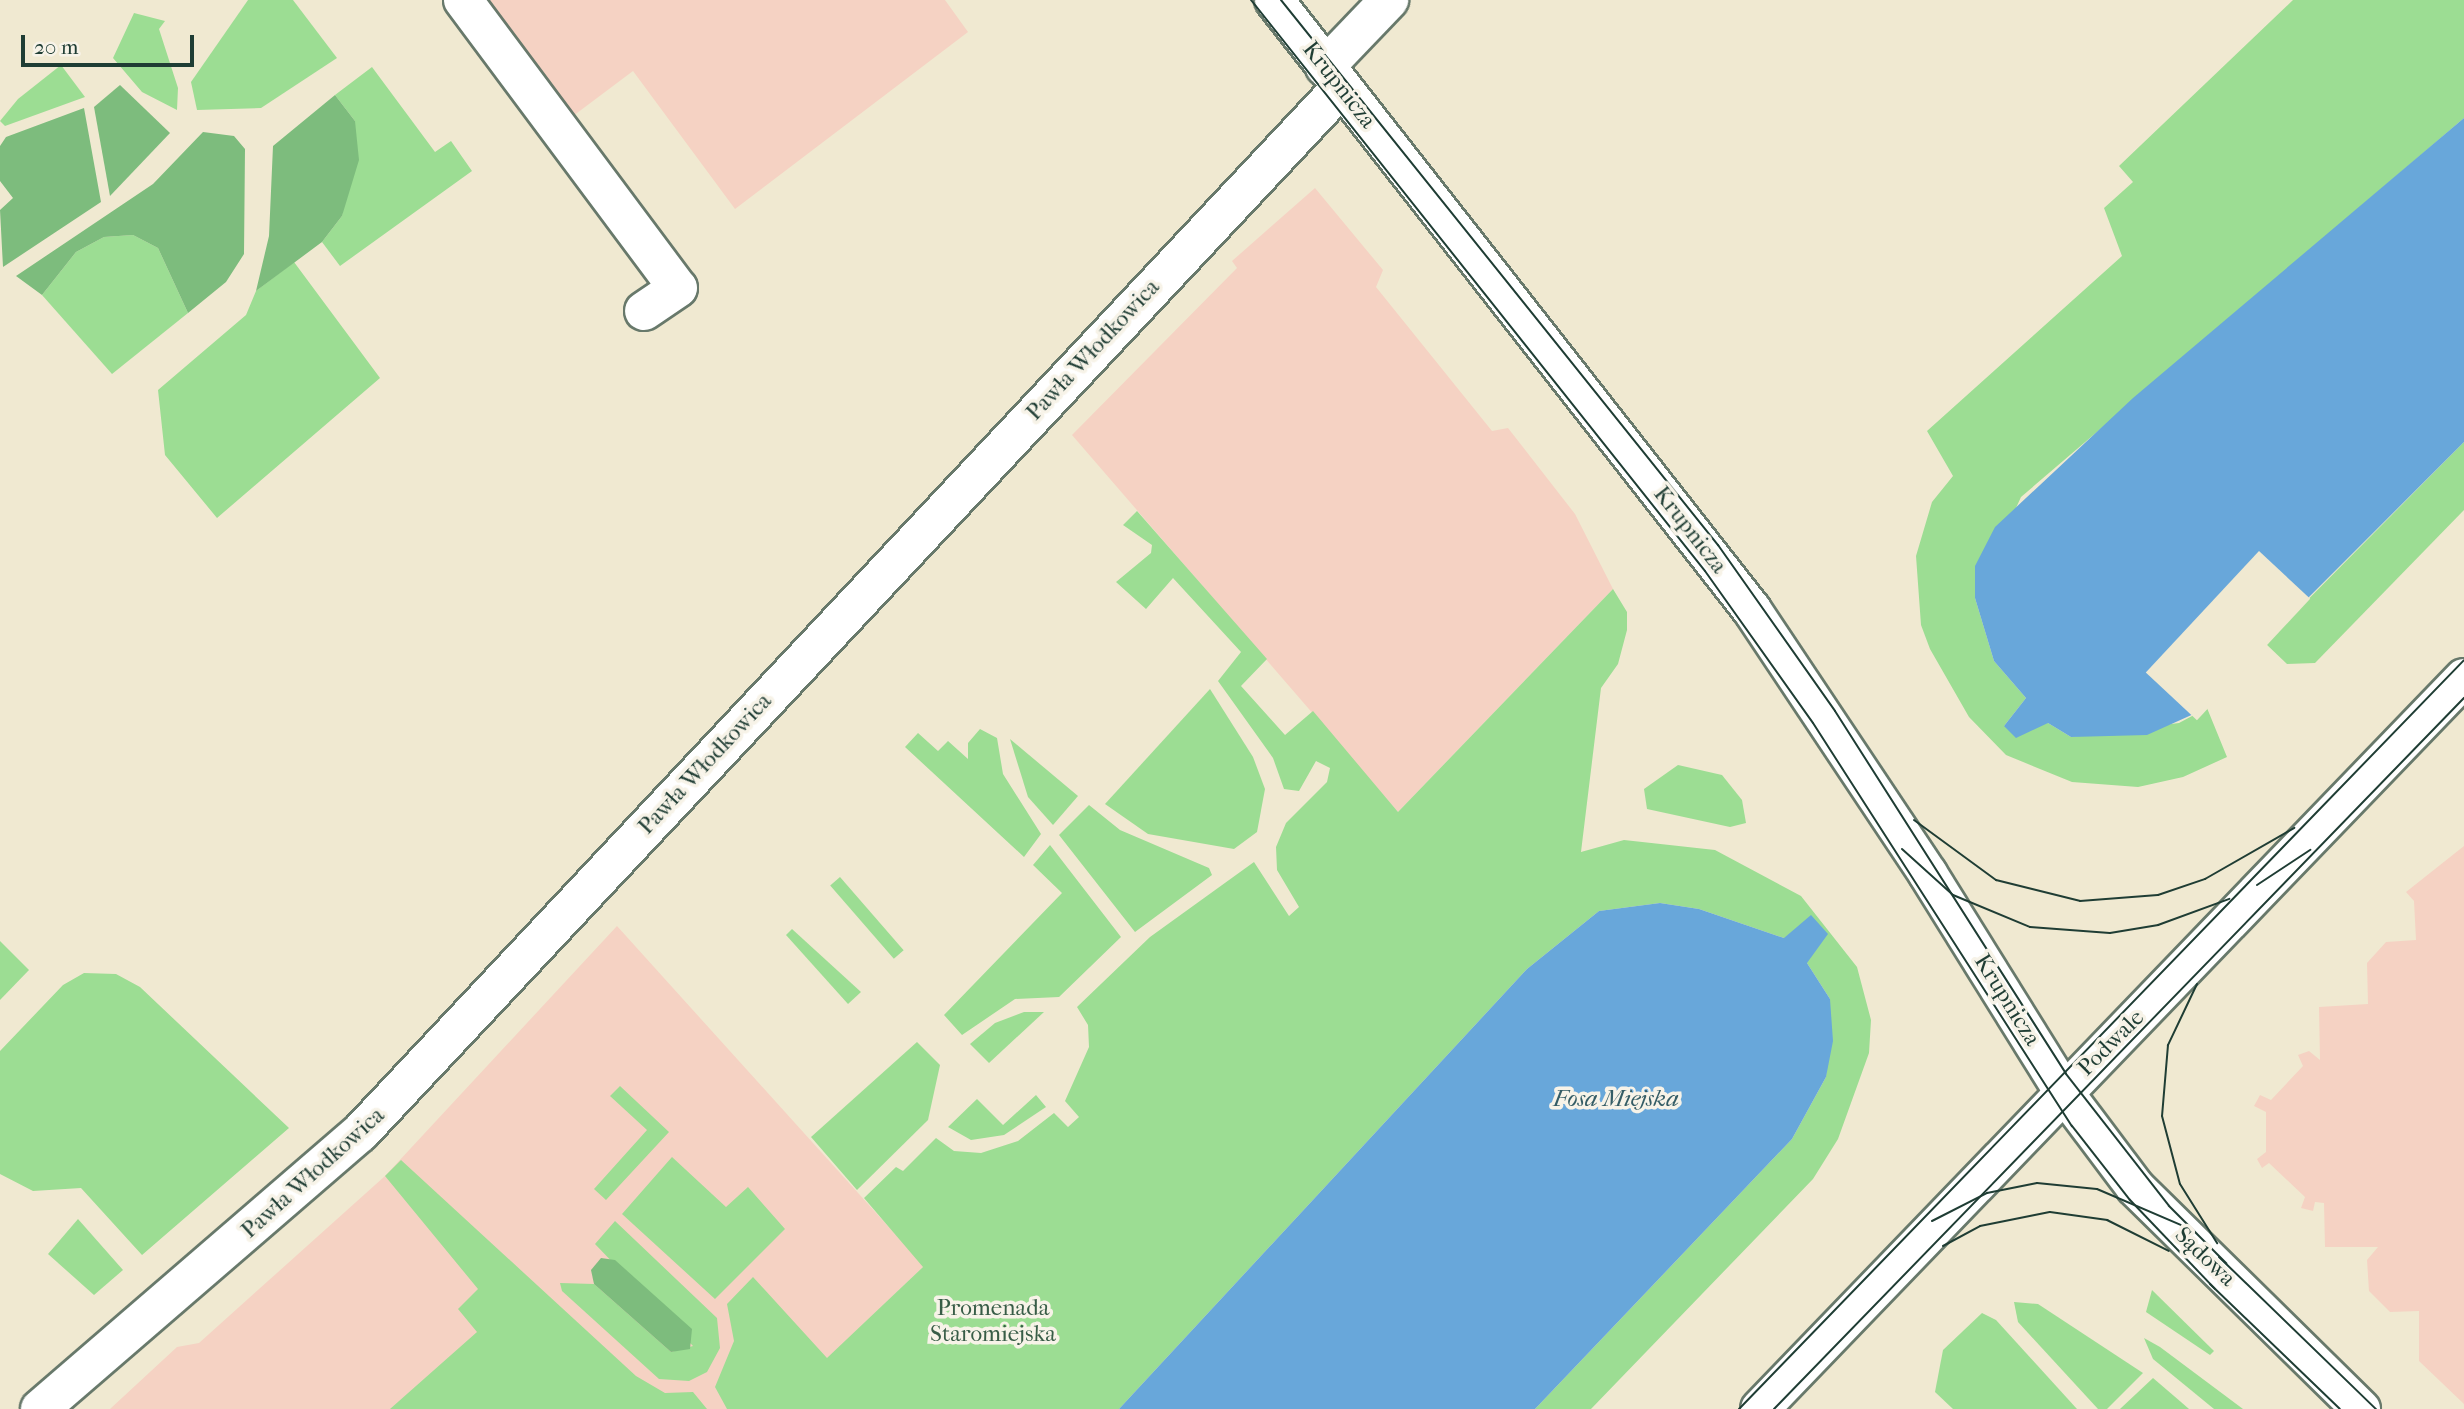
<!DOCTYPE html>
<html>
<head>
<meta charset="utf-8">
<style>
	body { margin:0 }
	#map { position:relative; width:2464px; height:1409px; overflow:hidden; background:#f0e9d1; font-family:"IM FELL French Canon",serif }
	div>[style] { position:absolute }
	.built>* { inset:0; background:#f5d2c3 }
	.green>* { inset:0; background:#9cdd93; transform-origin:0 0 }
	.forest>* { inset:0; background:#7dbc7d }
	.water>* { inset:0; background:#68a7da }
	.pier>* { inset:0; background:#f0e9d1; transform-origin:0 0 }
	.roads { filter:drop-shadow(2px 0 #68796b) drop-shadow(-2px 0 #68796b) drop-shadow(0 2px #68796b) drop-shadow(0 -2px #68796b) }
	.street>* { height:38px; margin:-19px; padding:0 19px; transform-origin:19px; border-radius:19px; background:#fff }
	.secondary>* { height:38px; margin:-19px; padding:0 19px; transform-origin:19px; border-radius:19px; background:#fff }
	.tram>* { height:2px; margin:-1px; padding:0 1px; transform-origin:1px; border-radius:1px; background:#1f3d34 }
	span { translate:-50% -50%; white-space:nowrap; text-align:center; line-height:1.15; -webkit-text-stroke:7px #f7f3e8; paint-order:stroke }
	.street-label { font-size:23px; color:#1f3d34 }
	.park-label { font-size:23px; color:#385d47 }
	.water-label { font-size:24px; color:#355d66; font-style:italic }
	.scale { position:absolute; left:21px; top:35px; width:173px; height:32px; box-sizing:border-box; border:4px solid #1f3d34; border-top:0; padding-left:9px; font-size:21px; line-height:24px; white-space:nowrap; color:#1f3d34; -webkit-text-stroke:5px #f7f3e8; paint-order:stroke }
</style>
</head>
<body>
<div id="map">
	<div class="built">
		<i style="clip-path:polygon(487px 0,945px 0,968px 32px,735px 209px,633px 71px,573px 116px)"></i>
		<i style="clip-path:polygon(1315px 188px,1383px 270px,1376px 287px,1492px 431px,1508px 428px,1575px 514px,1613px 589px,1398px 812px,1072px 435px,1237px 268px,1232px 261px)"></i>
		<i style="clip-path:polygon(2464px 846px,2464px 1404px,2419px 1361px,2419px 1311px,2390px 1312px,2369px 1291px,2367px 1260px,2378px 1247px,2325px 1247px,2324px 1203px,2315px 1202px,2313px 1211px,2301px 1208px,2305px 1197px,2269px 1163px,2262px 1168px,2257px 1159px,2266px 1152px,2266px 1112px,2254px 1106px,2260px 1095px,2271px 1100px,2303px 1066px,2298px 1055px,2309px 1051px,2320px 1060px,2319px 1007px,2368px 1004px,2367px 963px,2386px 942px,2416px 940px,2414px 901px,2406px 892px)"></i>
		<i style="clip-path:polygon(617px 926px,924px 1266px,827px 1359px,773px 1409px,110px 1409px,177px 1347px,199px 1343px,385px 1176px)"></i>
	</div>
	<div class="green">
		<i style="clip-path:polygon(248px 0,293px 0,337px 58px,261px 108px,197px 110px,191px 82px)"></i>
		<i style="clip-path:polygon(2293px 0,2464px 0,2464px 118px,2021px 497px,1975px 598px,1994px 661px,2026px 698px,2004px 726px,2048px 723px,2071px 737px,2179px 723px,2207px 708px,2227px 757px,2183px 777px,2138px 787px,2072px 782px,2006px 755px,1969px 717px,1930px 649px,1921px 625px,1916px 556px,1932px 502px,1953px 476px,1927px 431px,2122px 256px,2104px 208px,2133px 182px,2119px 166px)"></i>
		<i style="clip-path:polygon(134px 13px,165px 21px,159px 29px,178px 88px,177px 110px,142px 92px,113px 58px)"></i>
		<i style="clip-path:polygon(61px 65px,85px 97px,5px 126px,0 121px,18px 99px)"></i>
		<i style="clip-path:polygon(372px 67px,435px 152px,451px 141px,472px 171px,340px 266px,322px 242px,342px 216px,355px 121px,335px 95px)"></i>
		<i style="clip-path:polygon(133px 235px,158px 248px,188px 313px,112px 374px,42px 295px,76px 252px,104px 237px)"></i>
		<i style="clip-path:polygon(294px 262px,380px 378px,217px 518px,165px 455px,158px 390px,246px 315px,256px 291px)"></i>
		<i style="clip-path:polygon(2464px 442px,2464px 510px,2315px 663px,2287px 664px,2265px 643px)"></i>
		<i style="clip-path:polygon(1137px 511px,1267px 659px,1241px 686px,1285px 735px,1313px 711px,1398px 812px,1613px 589px,1627px 612px,1627px 630px,1618px 664px,1601px 688px,1581px 852px,1624px 840px,1715px 850px,1801px 896px,1857px 967px,1871px 1020px,1869px 1053px,1838px 1139px,1813px 1179px,1591px 1409px,1535px 1409px,1792px 1139px,1826px 1077px,1830px 999px,1807px 963px,1784px 938px,1699px 909px,1660px 903px,1599px 911px,1527px 969px,1119px 1409px,727px 1409px,715px 1387px,734px 1341px,727px 1304px,753px 1277px,827px 1358px,923px 1267px,864px 1198px,896px 1167px,903px 1171px,936px 1138px,954px 1151px,981px 1153px,1018px 1141px,1054px 1113px,1068px 1127px,1079px 1117px,1065px 1101px,1089px 1047px,1088px 1025px,1077px 1007px,1150px 937px,1254px 862px,1289px 916px,1299px 907px,1277px 870px,1276px 847px,1286px 823px,1327px 782px,1330px 768px,1316px 761px,1299px 791px,1284px 789px,1273px 758px,1218px 681px,1241px 652px,1173px 578px,1146px 609px,1116px 582px,1151px 553px,1152px 545px,1123px 525px)"></i>
		<i style="clip-path:polygon(1210px 689px,1253px 757px,1265px 789px,1257px 832px,1234px 849px,1148px 834px,1105px 804px)"></i>
		<i style="clip-path:polygon(980px 729px,997px 738px,1003px 774px,1041px 834px,1024px 857px,905px 747px,918px 733px,938px 751px,948px 741px,968px 759px,968px 743px)"></i>
		<i style="clip-path:polygon(1010px 739px,1078px 796px,1053px 825px,1028px 797px)"></i>
		<i style="clip-path:polygon(1678px 765px,1722px 775px,1742px 800px,1746px 823px,1730px 827px,1647px 809px,1644px 789px)"></i>
		<i style="clip-path:polygon(1089px 805px,1120px 830px,1209px 868px,1212px 875px,1135px 932px,1059px 835px)"></i>
		<i style="clip-path:polygon(1050px 845px,1121px 937px,1059px 997px,1015px 999px,962px 1035px,944px 1015px,1062px 893px,1033px 865px)"></i>
		<i style="left:840px;top:877px;width:97px;height:13px;rotate:49deg"></i>
		<i style="clip-path:polygon(792px 929px,861px 992px,848px 1004px,786px 935px)"></i>
		<i style="clip-path:polygon(0 941px,29px 970px,0 1000px)"></i>
		<i style="clip-path:polygon(84px 973px,116px 974px,140px 987px,289px 1128px,142px 1255px,81px 1188px,33px 1191px,0 1174px,0 1051px,63px 985px)"></i>
		<i style="clip-path:polygon(1024px 1012px,1044px 1012px,989px 1063px,970px 1044px,995px 1023px)"></i>
		<i style="clip-path:polygon(917px 1042px,940px 1065px,928px 1120px,857px 1190px,811px 1137px)"></i>
		<i style="clip-path:polygon(620px 1086px,669px 1132px,606px 1200px,594px 1189px,647px 1130px,610px 1096px)"></i>
		<i style="clip-path:polygon(1036px 1095px,1046px 1107px,1004px 1135px,971px 1140px,948px 1127px,977px 1099px,1003px 1125px)"></i>
		<i style="clip-path:polygon(672px 1157px,726px 1207px,748px 1187px,785px 1229px,715px 1299px,622px 1214px)"></i>
		<i style="clip-path:polygon(401px 1160px,636px 1376px,665px 1393px,693px 1392px,707px 1409px,390px 1409px,477px 1332px,458px 1309px,478px 1289px,385px 1176px)"></i>
		<i style="clip-path:polygon(78px 1219px,123px 1270px,94px 1295px,48px 1254px)"></i>
		<i style="clip-path:polygon(615px 1221px,717px 1318px,720px 1348px,707px 1372px,689px 1381px,659px 1379px,562px 1291px,560px 1283px,594px 1284px,671px 1352px,693px 1346px,595px 1244px)"></i>
		<i style="clip-path:polygon(2152px 1290px,2214px 1351px,2210px 1355px,2146px 1312px)"></i>
		<i style="clip-path:polygon(2014px 1302px,2038px 1304px,2143px 1373px,2107px 1409px,2098px 1409px,2018px 1322px)"></i>
		<i style="clip-path:polygon(1982px 1313px,1996px 1320px,2077px 1409px,1953px 1409px,1935px 1392px,1943px 1350px)"></i>
		<i style="clip-path:polygon(2144px 1338px,2160px 1347px,2243px 1409px,2214px 1409px,2153px 1359px)"></i>
		<i style="clip-path:polygon(2153px 1378px,2181px 1402px,2189px 1409px,2120px 1409px)"></i>
	</div>
	<div class="forest">
		<i style="clip-path:polygon(120px 85px,170px 133px,110px 196px,94px 107px)"></i>
		<i style="clip-path:polygon(335px 95px,355px 121px,359px 160px,342px 216px,322px 242px,256px 291px,269px 236px,273px 146px)"></i>
		<i style="clip-path:polygon(84px 108px,101px 202px,3px 267px,0 210px,13px 198px,0 181px,0 146px,6px 137px)"></i>
		<i style="clip-path:polygon(203px 132px,234px 136px,245px 149px,244px 254px,226px 282px,188px 313px,158px 248px,133px 235px,104px 237px,76px 252px,42px 295px,16px 276px,153px 184px)"></i>
		<i style="clip-path:polygon(601px 1258px,615px 1260px,692px 1329px,690px 1349px,671px 1352px,594px 1284px,591px 1270px)"></i>
	</div>
	<div class="water">
		<i style="clip-path:polygon(2464px 118px,2464px 442px,2209px 697px,2207px 708px,2147px 735px,2071px 737px,2048px 723px,2016px 738px,2004px 726px,2026px 698px,1994px 661px,1975px 598px,1975px 566px,1995px 527px,2133px 398px)"></i>
		<i style="clip-path:polygon(1660px 903px,1699px 909px,1784px 938px,1811px 915px,1828px 934px,1807px 963px,1830px 999px,1833px 1041px,1826px 1077px,1792px 1139px,1535px 1409px,1119px 1409px,1527px 969px,1599px 911px)"></i>
	</div>
	<div class="pier">
		<i style="left:2259px;top:551px;width:70px;height:166px;rotate:43deg"></i>
	</div>
	<div class="roads">
		<div class="street">
			<i style="left:463px;top:0;width:359px;rotate:53.3deg"></i>
			<i style="left:678px;top:288px;width:41px;rotate:145.9deg"></i>
			<i style="left:1325px;top:67px;width:93px;rotate:-46.3deg"></i>
			<i style="left:40px;top:1409px;width:423px;rotate:-40.8deg"></i>
			<i style="left:360px;top:1133px;width:1432px;rotate:-46.81deg"></i>
		</div>
		<div class="secondary">
			<i style="left:1274px;top:0;width:775px;rotate:51.92deg"></i>
			<i style="left:1752px;top:610px;width:317px;rotate:56.3deg"></i>
			<i style="left:1928px;top:874px;width:256px;rotate:58.1deg"></i>
			<i style="left:2063px;top:1091px;width:120px;rotate:53.1deg"></i>
			<i style="left:2135px;top:1187px;width:317px;rotate:44.5deg"></i>
			<i style="left:1760px;top:1409px;width:1015px;rotate:-46.08deg"></i>
		</div>
	</div>
	<div class="tram">
		<i style="left:1251px;top:0;width:729px;rotate:51.51deg"></i>
		<i style="left:1705px;top:571px;width:186px;rotate:54.6deg"></i>
		<i style="left:1813px;top:723px;width:479px;rotate:57.3deg"></i>
		<i style="left:2072px;top:1126px;width:94px;rotate:51.9deg"></i>
		<i style="left:2130px;top:1200px;width:123px;rotate:46.3deg"></i>
		<i style="left:1281px;top:0;width:699px;rotate:51.28deg"></i>
		<i style="left:1718px;top:545px;width:203px;rotate:54.8deg"></i>
		<i style="left:1835px;top:711px;width:430px;rotate:57.5deg"></i>
		<i style="left:2066px;top:1074px;width:167px;rotate:52deg"></i>
		<i style="left:2169px;top:1206px;width:81px;rotate:45deg"></i>
		<i style="left:1914px;top:820px;width:102px;rotate:36.2deg"></i>
		<i style="left:1996px;top:880px;width:87px;rotate:14deg"></i>
		<i style="left:2080px;top:901px;width:78px;rotate:-4.4deg"></i>
		<i style="left:2158px;top:895px;width:50px;rotate:-18.8deg"></i>
		<i style="left:2205px;top:879px;width:103px;rotate:-29.8deg"></i>
		<i style="left:1902px;top:849px;width:69px;rotate:42deg"></i>
		<i style="left:1953px;top:895px;width:83px;rotate:22.6deg"></i>
		<i style="left:2030px;top:927px;width:80px;rotate:4.3deg"></i>
		<i style="left:2110px;top:933px;width:49px;rotate:-9.5deg"></i>
		<i style="left:2158px;top:925px;width:76px;rotate:-20.1deg"></i>
		<i style="left:2257px;top:885px;width:64px;rotate:-33.4deg"></i>
		<i style="left:2197px;top:984px;width:68px;rotate:115.4deg"></i>
		<i style="left:2168px;top:1045px;width:71px;rotate:94.8deg"></i>
		<i style="left:2162px;top:1116px;width:70px;rotate:75.2deg"></i>
		<i style="left:2180px;top:1184px;width:70px;rotate:57.9deg"></i>
		<i style="left:1932px;top:1221px;width:62px;rotate:-27deg"></i>
		<i style="left:1987px;top:1193px;width:51px;rotate:-11.3deg"></i>
		<i style="left:2037px;top:1183px;width:60px;rotate:5.7deg"></i>
		<i style="left:2097px;top:1189px;width:91px;rotate:23.2deg"></i>
		<i style="left:1943px;top:1246px;width:42px;rotate:-28.4deg"></i>
		<i style="left:1980px;top:1226px;width:71px;rotate:-11.3deg"></i>
		<i style="left:2050px;top:1212px;width:58px;rotate:8deg"></i>
		<i style="left:2107px;top:1220px;width:69px;rotate:26.6deg"></i>
		<i style="left:2219px;top:1257px;width:219px;rotate:44.1deg"></i>
		<i style="left:2210px;top:1284px;width:180px;rotate:43.9deg"></i>
		<i style="left:1739px;top:1409px;width:1042px;rotate:-45.93deg"></i>
		<i style="left:1774px;top:1409px;width:991px;rotate:-45.86deg"></i>
	</div>
	<div class="street-label">
		<span style="left:1339px;top:85px;rotate:52deg">Krupnicza</span>
		<span style="left:1093px;top:350px;rotate:-47deg">Pawła Włodkowica</span>
		<span style="left:1690px;top:530px;rotate:52deg">Krupnicza</span>
		<span style="left:705px;top:764px;rotate:-47deg">Pawła Włodkowica</span>
		<span style="left:2007px;top:1000px;rotate:58deg">Krupnicza</span>
		<span style="left:2111px;top:1043px;rotate:-45deg">Podwale</span>
		<span style="left:313px;top:1173px;rotate:-42deg">Pawła Włodkowica</span>
		<span style="left:2205px;top:1257px;rotate:44deg">Sądowa</span>
	</div>
	<div class="park-label">
		<span style="left:993px;top:1321px">Promenada<br>Staromiejska</span>
	</div>
	<div class="water-label">
		<span style="left:1616px;top:1099px">Fosa Miejska</span>
	</div>
	<div class="scale">20 m</div>
</div>
</body>
</html>
